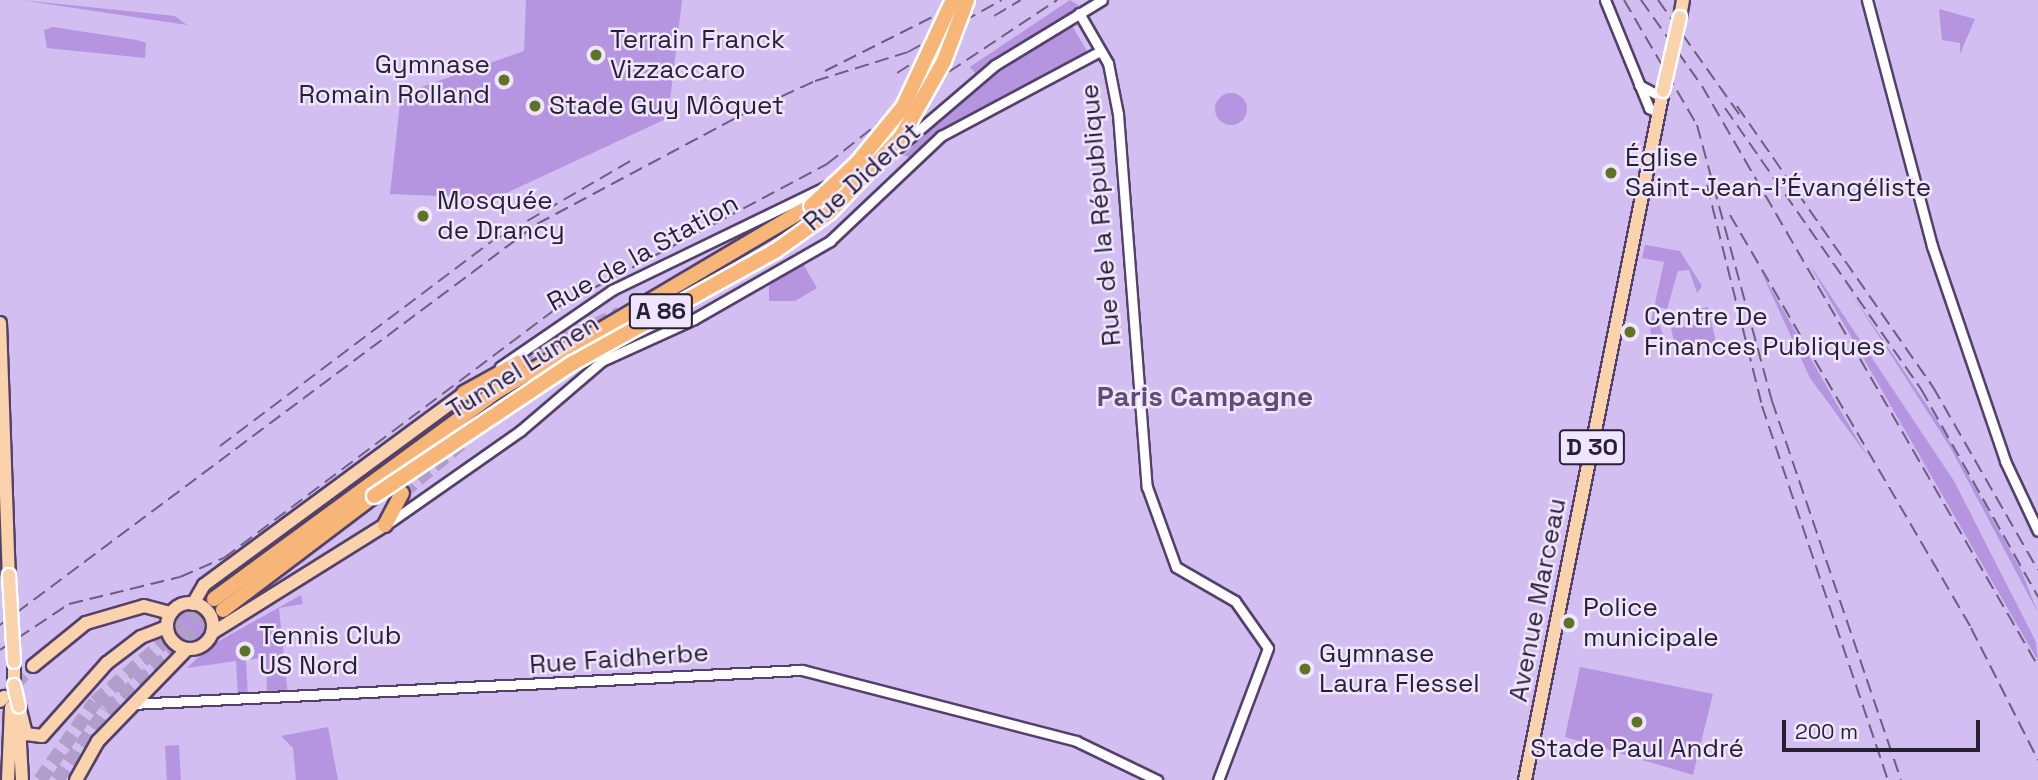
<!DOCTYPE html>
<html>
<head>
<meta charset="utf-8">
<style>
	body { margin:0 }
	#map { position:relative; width:2038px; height:780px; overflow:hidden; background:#d3bef1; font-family:"Space Grotesk",sans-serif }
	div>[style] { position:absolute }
	.green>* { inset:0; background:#b594e0; transform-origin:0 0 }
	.round { border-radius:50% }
	.major-tunnel>* { height:12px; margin-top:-6px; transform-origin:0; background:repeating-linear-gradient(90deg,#b19ecb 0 12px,transparent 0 18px) }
	.highway-tunnel>* { height:14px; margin-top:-7px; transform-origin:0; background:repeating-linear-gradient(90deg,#b19ecb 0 14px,transparent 0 21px) }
	.roads { filter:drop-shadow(2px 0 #53406b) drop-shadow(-2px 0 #53406b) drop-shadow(0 2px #53406b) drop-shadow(0 -2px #53406b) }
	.minor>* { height:9px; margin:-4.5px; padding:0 4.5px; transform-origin:4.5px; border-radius:4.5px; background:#fff }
	.major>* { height:12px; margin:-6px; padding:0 6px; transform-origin:6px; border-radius:6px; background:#fad3ad }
	.major>.ring { margin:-6px; padding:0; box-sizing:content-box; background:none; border:12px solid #fad3ad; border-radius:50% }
	.highway>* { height:14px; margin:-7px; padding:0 7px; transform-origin:7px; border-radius:7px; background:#f7b577 }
	.rail>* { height:2px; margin-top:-1px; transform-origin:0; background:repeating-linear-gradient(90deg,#6b5e7e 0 14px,transparent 0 21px) }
	.bridges { filter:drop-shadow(2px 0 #fff) drop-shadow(-2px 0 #fff) drop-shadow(0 2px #fff) drop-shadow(0 -2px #fff) }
	.major-bridge>* { height:12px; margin:-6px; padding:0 6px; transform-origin:6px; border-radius:6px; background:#fad3ad }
	.highway-bridge>* { height:14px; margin:-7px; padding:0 7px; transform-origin:7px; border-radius:7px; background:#f7b577 }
	.dots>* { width:19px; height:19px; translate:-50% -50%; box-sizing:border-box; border:4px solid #efe5ff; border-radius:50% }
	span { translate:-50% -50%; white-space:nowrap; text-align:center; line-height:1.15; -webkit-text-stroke:5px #efe5ff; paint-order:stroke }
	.shield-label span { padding:2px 5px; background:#efe5ff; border:2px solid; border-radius:5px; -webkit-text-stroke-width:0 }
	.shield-label { font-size:24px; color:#271f32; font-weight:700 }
	.poi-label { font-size:26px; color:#271f32 }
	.left { translate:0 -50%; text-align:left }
	.right { translate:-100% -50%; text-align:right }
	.street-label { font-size:26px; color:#271f32 }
	.neighbourhood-label { font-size:28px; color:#5f4c77; font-weight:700 }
	.scale { position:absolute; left:1782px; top:720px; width:198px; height:32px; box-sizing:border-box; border:4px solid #271f32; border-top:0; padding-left:9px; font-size:21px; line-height:24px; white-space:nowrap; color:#271f32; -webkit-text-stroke:5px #efe5ff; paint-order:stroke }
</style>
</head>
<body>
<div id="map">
	<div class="green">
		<i style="clip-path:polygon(21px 0,175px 16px,187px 25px)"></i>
		<i style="clip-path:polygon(526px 0,682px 0,668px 118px,476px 207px,463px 197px,390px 194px,401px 94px,524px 51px)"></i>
		<i style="clip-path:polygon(1070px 0,1080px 6px,976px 74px,970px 67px)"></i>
		<i style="clip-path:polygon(1939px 9px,1975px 19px,1960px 54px,1960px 43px,1942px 40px)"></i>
		<i style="clip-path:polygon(1070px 22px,1088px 53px,939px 133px,910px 158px,904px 155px,964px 97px)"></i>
		<i style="clip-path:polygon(53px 27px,137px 40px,146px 43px,145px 58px,47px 48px,44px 30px)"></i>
		<i class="round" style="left:1215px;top:93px;width:32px;height:32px"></i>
		<i style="clip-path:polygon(1645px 245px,1680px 251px,1702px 286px,1697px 293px,1689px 270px,1678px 271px,1667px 309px,1659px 307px,1656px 314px,1664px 338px,1651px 335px,1650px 327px,1664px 262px,1642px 258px)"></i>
		<i style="clip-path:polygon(1808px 262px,1954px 481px,2036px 642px,2038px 661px)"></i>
		<i style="clip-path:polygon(803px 264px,817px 288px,795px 301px,769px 301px,769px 284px)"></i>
		<i style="clip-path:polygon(1760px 269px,1840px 410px,1868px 457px,1810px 378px)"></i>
		<i style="clip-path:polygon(1846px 285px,1941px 426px,2021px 570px,2038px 613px,1950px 447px)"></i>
		<i style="clip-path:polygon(1708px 307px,1716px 342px,1677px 356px,1671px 328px,1700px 324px,1698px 309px)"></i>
		<i style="clip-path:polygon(301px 595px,303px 604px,279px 608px,288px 695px,267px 696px,266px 657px,246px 660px,248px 697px,238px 697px,236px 661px,187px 668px,210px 646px)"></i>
		<i class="round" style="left:172px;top:609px;width:36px;height:36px"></i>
		<i style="clip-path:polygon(1580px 667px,1713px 694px,1693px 775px,1565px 737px)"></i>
		<i style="clip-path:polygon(328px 727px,338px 780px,296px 780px,293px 748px,281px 736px)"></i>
		<i style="left:179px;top:745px;width:35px;height:14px;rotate:87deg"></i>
	</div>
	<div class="major-tunnel">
		<i style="left:4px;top:697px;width:42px;rotate:-46.9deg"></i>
	</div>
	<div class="highway-tunnel">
		<i style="left:520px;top:362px;width:111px;rotate:-26.1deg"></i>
		<i style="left:402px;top:493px;width:82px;rotate:-40.1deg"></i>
		<i style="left:40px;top:780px;width:95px;rotate:-54.8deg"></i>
		<i style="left:95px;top:702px;width:157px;rotate:-40.9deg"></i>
		<i style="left:57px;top:780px;width:85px;rotate:-55deg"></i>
		<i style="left:106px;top:710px;width:154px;rotate:-40.5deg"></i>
	</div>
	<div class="roads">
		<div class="minor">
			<i style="left:1605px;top:0;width:117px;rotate:67.8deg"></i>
			<i style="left:1649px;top:108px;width:11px;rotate:27deg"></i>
			<i style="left:1867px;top:0;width:254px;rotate:75.2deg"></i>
			<i style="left:1932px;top:246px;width:227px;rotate:71.2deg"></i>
			<i style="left:2005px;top:461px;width:77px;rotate:64.8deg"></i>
			<i style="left:1079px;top:13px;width:58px;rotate:59.9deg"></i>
			<i style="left:1108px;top:63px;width:52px;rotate:78.9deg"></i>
			<i style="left:1118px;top:114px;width:374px;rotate:85.6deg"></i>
			<i style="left:1147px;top:487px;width:85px;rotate:70.1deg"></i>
			<i style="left:1176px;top:567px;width:68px;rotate:30deg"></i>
			<i style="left:1235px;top:601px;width:57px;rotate:54.9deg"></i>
			<i style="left:1268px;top:648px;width:141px;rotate:110.7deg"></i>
			<i style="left:1639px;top:85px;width:26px;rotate:28deg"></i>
			<i style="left:899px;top:147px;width:126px;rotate:-40.5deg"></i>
			<i style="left:995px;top:65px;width:125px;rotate:-31.3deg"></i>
			<i style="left:500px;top:367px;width:136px;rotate:-34.5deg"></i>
			<i style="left:612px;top:290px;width:241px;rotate:-25.8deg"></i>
			<i style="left:390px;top:522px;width:159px;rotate:-35deg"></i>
			<i style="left:520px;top:431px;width:108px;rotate:-40.5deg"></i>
			<i style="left:602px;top:361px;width:101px;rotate:-24.5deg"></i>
			<i style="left:694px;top:319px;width:157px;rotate:-29.8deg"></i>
			<i style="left:830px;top:241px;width:153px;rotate:-43.4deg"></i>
			<i style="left:941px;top:136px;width:180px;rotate:-28.1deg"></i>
			<i style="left:132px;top:704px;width:671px;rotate:-2.91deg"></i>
			<i style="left:802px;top:670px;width:283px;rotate:14.5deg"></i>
			<i style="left:1076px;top:741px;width:90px;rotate:25.7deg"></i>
		</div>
		<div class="major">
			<i style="left:1680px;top:17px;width:17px;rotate:-80deg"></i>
			<i style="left:0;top:323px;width:252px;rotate:88deg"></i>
			<i class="ring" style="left:167px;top:603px;width:34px;height:34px"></i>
			<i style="left:193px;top:604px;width:22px;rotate:-60deg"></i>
			<i style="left:204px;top:585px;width:323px;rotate:-36.4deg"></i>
			<i style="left:212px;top:633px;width:204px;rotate:-32deg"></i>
			<i style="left:14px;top:662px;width:23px;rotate:90deg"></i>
			<i style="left:33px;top:666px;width:68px;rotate:-39.1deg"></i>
			<i style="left:86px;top:623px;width:60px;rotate:-16.3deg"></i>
			<i style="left:144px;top:606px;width:28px;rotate:15deg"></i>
			<i style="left:0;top:701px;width:6px;rotate:-45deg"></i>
			<i style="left:19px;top:706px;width:29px;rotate:76deg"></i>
			<i style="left:26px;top:734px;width:16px;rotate:7deg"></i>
			<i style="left:42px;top:736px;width:98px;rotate:-48.3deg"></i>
			<i style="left:107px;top:663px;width:43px;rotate:-37.4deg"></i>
			<i style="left:141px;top:637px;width:28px;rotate:-21deg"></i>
			<i style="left:19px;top:725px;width:55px;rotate:86.9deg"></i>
			<i style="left:8px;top:780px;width:73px;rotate:-87.6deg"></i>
			<i style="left:76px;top:780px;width:45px;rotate:-60.6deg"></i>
			<i style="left:98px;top:741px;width:128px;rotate:-45.9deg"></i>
			<i style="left:1525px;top:780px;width:703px;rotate:-78.67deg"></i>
		</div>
		<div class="highway">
			<i style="left:464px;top:393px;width:64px;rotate:-29deg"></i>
			<i style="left:385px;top:525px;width:36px;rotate:-62deg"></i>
			<i style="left:214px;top:599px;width:350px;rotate:-36.3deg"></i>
			<i style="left:496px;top:392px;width:366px;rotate:-30.6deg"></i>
			<i style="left:223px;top:610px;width:189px;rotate:-37.1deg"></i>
		</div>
	</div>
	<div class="rail">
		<i style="left:1624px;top:0;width:145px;rotate:59.7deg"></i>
		<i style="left:1697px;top:125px;width:286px;rotate:74.8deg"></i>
		<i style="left:1772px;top:401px;width:400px;rotate:71.2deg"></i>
		<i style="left:1641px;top:0;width:105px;rotate:54.7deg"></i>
		<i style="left:1702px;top:86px;width:670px;rotate:59.92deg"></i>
		<i style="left:1658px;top:0;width:140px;rotate:54.6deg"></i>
		<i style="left:994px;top:16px;width:31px;rotate:-31deg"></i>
		<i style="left:825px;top:71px;width:158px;rotate:-26.7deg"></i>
		<i style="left:897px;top:73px;width:46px;rotate:-32.7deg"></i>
		<i style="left:1737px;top:106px;width:343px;rotate:55.1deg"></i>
		<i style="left:1933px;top:387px;width:211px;rotate:60.2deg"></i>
		<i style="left:1725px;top:108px;width:343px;rotate:55.1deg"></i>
		<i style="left:1921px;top:389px;width:239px;rotate:60.6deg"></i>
		<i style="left:1707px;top:185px;width:228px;rotate:76deg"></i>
		<i style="left:1762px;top:406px;width:395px;rotate:71.4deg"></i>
		<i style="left:1730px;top:215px;width:478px;rotate:59.7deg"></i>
		<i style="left:1971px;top:628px;width:148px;rotate:63.1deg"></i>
		<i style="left:220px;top:446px;width:339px;rotate:-37deg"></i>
		<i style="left:491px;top:242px;width:161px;rotate:-30.2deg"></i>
		<i style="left:0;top:625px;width:670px;rotate:-36.75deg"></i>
		<i style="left:537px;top:224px;width:234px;rotate:-28.1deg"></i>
		<i style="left:743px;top:114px;width:79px;rotate:-24.6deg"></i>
		<i style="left:815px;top:81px;width:97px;rotate:-17.3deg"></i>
		<i style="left:908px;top:52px;width:107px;rotate:-29deg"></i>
		<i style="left:0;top:650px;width:83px;rotate:-33.7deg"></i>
		<i style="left:69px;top:604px;width:114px;rotate:-13.7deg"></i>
		<i style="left:180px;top:577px;width:48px;rotate:-23.4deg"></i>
		<i style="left:224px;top:558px;width:418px;rotate:-36.9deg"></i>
		<i style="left:558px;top:307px;width:305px;rotate:-28deg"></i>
		<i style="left:827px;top:164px;width:111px;rotate:-38.4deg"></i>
		<i style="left:914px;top:95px;width:172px;rotate:-33.6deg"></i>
	</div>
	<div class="bridges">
		<div class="major-bridge">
			<i style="left:1663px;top:91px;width:76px;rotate:-77.1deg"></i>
			<i style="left:9px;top:575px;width:87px;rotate:86.7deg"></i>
			<i style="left:14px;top:685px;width:22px;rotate:77deg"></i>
		</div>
		<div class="highway-bridge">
			<i style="left:811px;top:206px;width:64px;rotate:-43.1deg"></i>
			<i style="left:858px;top:162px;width:71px;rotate:-50.7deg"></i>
			<i style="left:903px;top:107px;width:118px;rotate:-65deg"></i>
			<i style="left:374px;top:496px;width:239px;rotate:-33.8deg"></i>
			<i style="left:573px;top:363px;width:231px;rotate:-29deg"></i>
			<i style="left:775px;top:251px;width:67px;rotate:-35.3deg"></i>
			<i style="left:830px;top:212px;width:103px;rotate:-46.6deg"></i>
			<i style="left:901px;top:137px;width:87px;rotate:-60.5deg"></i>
			<i style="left:944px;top:61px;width:65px;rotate:-69.3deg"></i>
		</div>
	</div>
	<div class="dots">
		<i style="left:596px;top:55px;background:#5e7425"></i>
		<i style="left:504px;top:80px;background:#5e7425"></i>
		<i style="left:535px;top:106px;background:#5e7425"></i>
		<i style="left:1611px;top:173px;background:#5e7425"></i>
		<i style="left:423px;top:216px;background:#5e7425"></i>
		<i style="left:1630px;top:332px;background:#5e7425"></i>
		<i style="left:1569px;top:623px;background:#5e7425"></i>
		<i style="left:245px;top:651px;background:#5e7425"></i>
		<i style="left:1305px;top:669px;background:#5e7425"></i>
		<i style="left:1637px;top:722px;background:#5e7425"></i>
	</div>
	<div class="shield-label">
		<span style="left:661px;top:311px">A 86</span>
		<span style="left:1592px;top:447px">D 30</span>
	</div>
	<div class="poi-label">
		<span class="left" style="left:610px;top:55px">Terrain Franck<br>Vizzaccaro</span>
		<span class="right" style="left:490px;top:80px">Gymnase<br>Romain Rolland</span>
		<span class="left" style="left:549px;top:106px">Stade Guy Môquet</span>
		<span class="left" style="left:1625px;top:173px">Église<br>Saint-Jean-l'Évangéliste</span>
		<span class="left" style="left:437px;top:216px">Mosquée<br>de Drancy</span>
		<span class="left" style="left:1644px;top:332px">Centre De<br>Finances Publiques</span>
		<span class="left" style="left:1583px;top:623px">Police<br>municipale</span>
		<span class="left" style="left:259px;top:651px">Tennis Club<br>US Nord</span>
		<span class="left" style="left:1319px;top:669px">Gymnase<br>Laura Flessel</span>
		<span style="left:1637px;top:749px">Stade Paul André</span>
	</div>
	<div class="street-label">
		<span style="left:862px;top:177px;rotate:-42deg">Rue Diderot</span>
		<span style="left:1101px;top:215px;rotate:-95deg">Rue de la République</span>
		<span style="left:643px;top:253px;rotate:-29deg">Rue de la Station</span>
		<span style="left:523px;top:367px;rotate:-32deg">Tunnel Lumen</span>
		<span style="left:1538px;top:600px;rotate:-79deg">Avenue Marceau</span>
		<span style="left:619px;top:659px;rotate:-4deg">Rue Faidherbe</span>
	</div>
	<div class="neighbourhood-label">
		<span style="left:1205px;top:396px">Paris Campagne</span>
	</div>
	<div class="scale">200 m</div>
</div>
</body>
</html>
